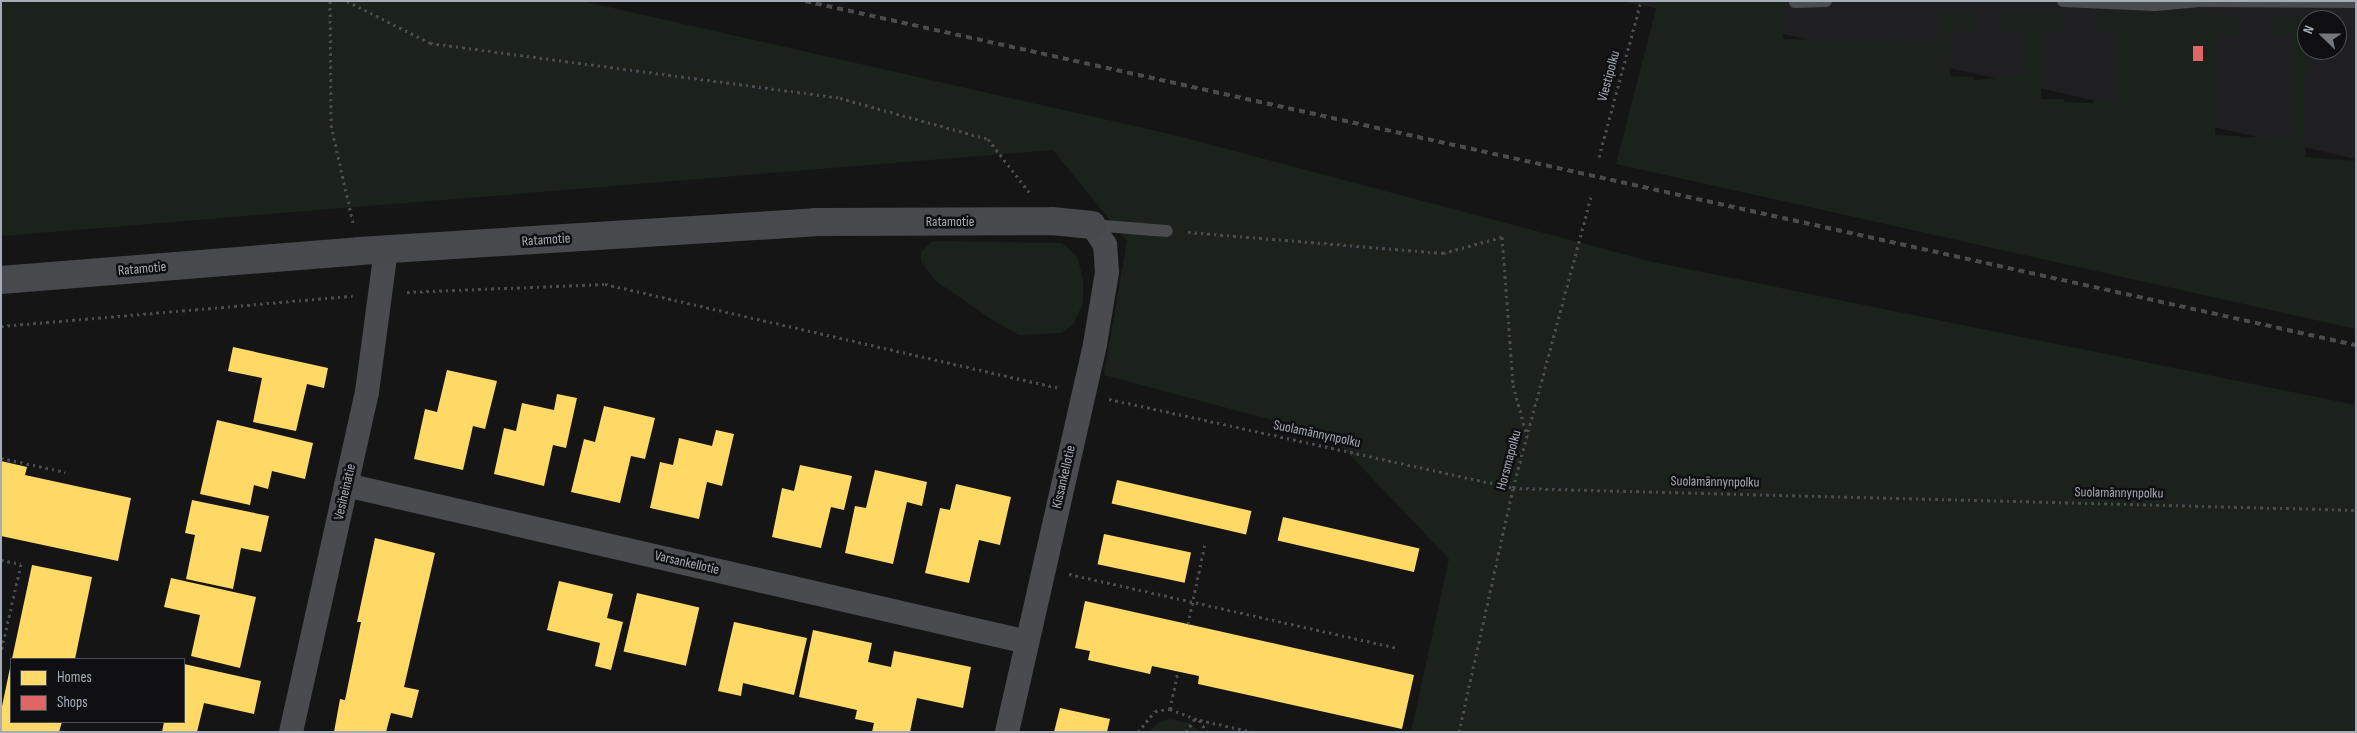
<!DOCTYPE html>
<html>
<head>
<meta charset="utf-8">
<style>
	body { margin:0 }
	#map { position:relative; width:2357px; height:733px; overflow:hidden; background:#151515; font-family:"Sofia Sans Condensed",sans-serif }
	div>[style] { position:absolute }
	.built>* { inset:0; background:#1f1f21 }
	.green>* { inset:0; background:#1b221c }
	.homes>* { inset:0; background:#ffd966; transform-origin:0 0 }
	.shops>* { inset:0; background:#e06666; transform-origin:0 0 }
	.path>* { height:3px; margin-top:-1.5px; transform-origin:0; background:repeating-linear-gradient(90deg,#4b4c50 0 2.5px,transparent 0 6.5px) }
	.lane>* { height:12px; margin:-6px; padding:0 6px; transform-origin:6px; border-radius:6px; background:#494b4e }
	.street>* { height:24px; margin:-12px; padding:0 12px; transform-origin:12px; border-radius:12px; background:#494b4e }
	.secondary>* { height:28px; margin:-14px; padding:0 14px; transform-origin:14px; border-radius:14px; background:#48494c }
	.rail>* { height:4px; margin-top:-2px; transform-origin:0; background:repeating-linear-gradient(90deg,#494b4d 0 6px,transparent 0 11px) }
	span { translate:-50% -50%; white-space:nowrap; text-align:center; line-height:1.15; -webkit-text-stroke:5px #0f0f11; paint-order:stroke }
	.street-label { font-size:14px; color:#a6acb6 }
	.frame { position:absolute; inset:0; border:2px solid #a6acb6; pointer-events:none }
	.legend { position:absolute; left:10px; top:658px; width:175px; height:65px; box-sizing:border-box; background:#0f0f11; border:1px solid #4b4e53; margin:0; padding:6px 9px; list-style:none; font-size:15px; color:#a6acb6 }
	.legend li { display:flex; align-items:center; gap:10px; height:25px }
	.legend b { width:25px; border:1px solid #4b4e53 }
	.north { position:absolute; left:2297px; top:10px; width:50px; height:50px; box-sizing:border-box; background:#0f0f11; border:1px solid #4b4e53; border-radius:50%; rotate:292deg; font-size:14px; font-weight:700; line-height:20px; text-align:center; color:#a6acb6 }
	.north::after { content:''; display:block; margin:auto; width:18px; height:22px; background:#73777e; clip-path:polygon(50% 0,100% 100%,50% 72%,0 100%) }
</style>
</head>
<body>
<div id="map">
	<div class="built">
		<i style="clip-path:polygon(evenodd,1620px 1px,2356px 1px,2356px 159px,1949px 68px,1620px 1px,2307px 20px,2337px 20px,2337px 50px,2307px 50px,2307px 20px)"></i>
	</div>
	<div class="green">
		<i style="clip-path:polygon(1px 1px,582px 1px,1174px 135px,1653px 262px,2356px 405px,2356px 732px,1411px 732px,1449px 559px,1332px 436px,1104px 375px,1127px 241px,1053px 150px,1px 236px)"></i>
		<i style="clip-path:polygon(1658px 1px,1783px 1px,1783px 39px,1938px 41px,1939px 13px,1972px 11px,1974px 31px,1951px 31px,1950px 76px,1973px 77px,1974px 80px,2027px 76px,2027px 32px,1997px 32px,1998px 13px,2062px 14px,2064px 32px,2041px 32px,2041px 99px,2064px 99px,2064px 102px,2093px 103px,2093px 100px,2116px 103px,2117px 33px,2094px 32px,2095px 13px,2237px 15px,2240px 17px,2239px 34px,2214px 34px,2215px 135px,2239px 136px,2240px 138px,2291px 135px,2293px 34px,2269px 34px,2269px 16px,2327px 15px,2330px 20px,2307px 20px,2305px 157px,2356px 161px,2356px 329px,1616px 164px)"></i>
		<i style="clip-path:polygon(932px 241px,1062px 243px,1077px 256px,1083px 279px,1083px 303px,1073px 325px,1061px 333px,1019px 335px,991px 319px,936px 281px,921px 262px,921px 252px)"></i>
		<i style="clip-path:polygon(1170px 719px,1191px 724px,1200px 732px,1148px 732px,1161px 721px)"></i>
	</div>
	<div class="homes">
		<i style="clip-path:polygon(233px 347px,328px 368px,324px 388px,307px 384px,296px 431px,253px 422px,262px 378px,228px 371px)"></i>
		<i style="clip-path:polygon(447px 370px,497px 381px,485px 429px,473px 426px,463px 470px,414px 459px,425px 409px,437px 412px)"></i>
		<i style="clip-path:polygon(557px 394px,577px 398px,566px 448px,553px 445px,544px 486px,494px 474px,504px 428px,516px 431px,522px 403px,554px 410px)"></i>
		<i style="clip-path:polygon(604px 406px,655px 418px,645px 459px,631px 456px,620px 503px,571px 492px,584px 439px,595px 442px)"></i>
		<i style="clip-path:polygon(217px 420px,313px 443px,305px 479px,272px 471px,268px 489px,254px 485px,250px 505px,200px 494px)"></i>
		<i style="clip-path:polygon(716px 430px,734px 434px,722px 486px,707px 482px,699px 519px,650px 508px,660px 462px,673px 465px,679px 438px,712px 446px)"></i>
		<i style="clip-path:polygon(1px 461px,27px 467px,25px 475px,131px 498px,118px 561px,1px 536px)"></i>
		<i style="clip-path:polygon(800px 465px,852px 476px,844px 510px,831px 507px,821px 548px,772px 537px,782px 488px,794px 491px)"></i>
		<i style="clip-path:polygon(875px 470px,927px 482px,922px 506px,907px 502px,893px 564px,845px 553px,855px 506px,866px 508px)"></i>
		<i style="left:1117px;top:480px;width:138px;height:24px;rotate:13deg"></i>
		<i style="clip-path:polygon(956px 484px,1011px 497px,1000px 545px,979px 540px,969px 583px,925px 573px,940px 508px,950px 510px)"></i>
		<i style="clip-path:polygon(192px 500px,269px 516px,261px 552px,241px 548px,233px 589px,186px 579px,195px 535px,185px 533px)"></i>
		<i style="left:1283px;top:517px;width:140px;height:24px;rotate:13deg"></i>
		<i style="left:1104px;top:534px;width:89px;height:31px;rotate:12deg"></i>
		<i style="clip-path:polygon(375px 538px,435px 553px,404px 687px,419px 690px,412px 718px,391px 713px,386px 732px,334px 732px,340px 699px,345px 700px,361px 622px,357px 622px)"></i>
		<i style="clip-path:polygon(32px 565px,92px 577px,75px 659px,12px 659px)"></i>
		<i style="clip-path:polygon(171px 578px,256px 597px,240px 668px,191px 656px,200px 615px,164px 607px)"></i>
		<i style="clip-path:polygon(559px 581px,613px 594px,607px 618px,623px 622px,611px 670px,595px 666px,600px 643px,547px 630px)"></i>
		<i style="left:637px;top:593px;width:64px;height:60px;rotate:13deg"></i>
		<i style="clip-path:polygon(1085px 601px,1414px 675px,1402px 729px,1198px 684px,1199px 676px,1152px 666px,1150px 674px,1088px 660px,1090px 651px,1075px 648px)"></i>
		<i style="clip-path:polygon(734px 622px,807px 638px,794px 695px,743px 683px,741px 696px,718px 691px)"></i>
		<i style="clip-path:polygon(813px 630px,872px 643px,868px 662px,891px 667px,894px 651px,971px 667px,963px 708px,917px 698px,910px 732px,872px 732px,874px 723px,855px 719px,857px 710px,799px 697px)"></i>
		<i style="clip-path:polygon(184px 664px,261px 681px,254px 714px,204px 703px,197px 732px,162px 732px,164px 722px,184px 722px)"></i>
		<i style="clip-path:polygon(10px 668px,11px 722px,62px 722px,59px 732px,1px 732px,1px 711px)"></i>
		<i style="clip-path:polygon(1060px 708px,1110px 719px,1107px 732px,1054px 732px)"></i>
	</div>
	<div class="shops">
		<i style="left:2193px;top:46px;width:10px;height:15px"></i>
	</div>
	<div class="path">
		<i style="left:330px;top:1px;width:124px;rotate:89.5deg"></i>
		<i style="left:331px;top:125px;width:100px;rotate:77.3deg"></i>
		<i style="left:347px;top:1px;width:93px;rotate:26.8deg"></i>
		<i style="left:430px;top:43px;width:414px;rotate:7.6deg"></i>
		<i style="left:840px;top:98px;width:154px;rotate:15.5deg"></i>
		<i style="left:988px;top:139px;width:67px;rotate:52.3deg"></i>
		<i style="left:1599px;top:157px;width:162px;rotate:-74.9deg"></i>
		<i style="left:1188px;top:232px;width:256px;rotate:4.7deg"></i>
		<i style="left:1443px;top:253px;width:61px;rotate:-15.2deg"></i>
		<i style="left:1502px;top:237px;width:148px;rotate:85.7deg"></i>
		<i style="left:1513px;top:385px;width:53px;rotate:74.6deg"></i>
		<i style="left:407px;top:292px;width:198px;rotate:-2.3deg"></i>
		<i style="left:605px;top:284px;width:466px;rotate:12.9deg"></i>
		<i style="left:1px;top:326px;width:353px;rotate:-4.9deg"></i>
		<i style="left:1109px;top:399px;width:414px;rotate:12.4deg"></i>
		<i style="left:1513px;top:488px;width:843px;rotate:1.49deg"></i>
		<i style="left:1px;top:458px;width:66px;rotate:12.2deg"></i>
		<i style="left:1px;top:560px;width:20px;rotate:11deg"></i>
		<i style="left:21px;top:564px;width:90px;rotate:102.8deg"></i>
		<i style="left:1069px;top:574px;width:337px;rotate:12.7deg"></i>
		<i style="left:1188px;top:624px;width:83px;rotate:-78.1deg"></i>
		<i style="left:1170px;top:709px;width:38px;rotate:-78deg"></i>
		<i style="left:1200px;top:720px;width:54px;rotate:12.8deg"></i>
		<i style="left:1138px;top:732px;width:27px;rotate:-51deg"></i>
		<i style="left:1155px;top:711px;width:15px;rotate:-8deg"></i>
		<i style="left:1170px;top:709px;width:31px;rotate:21deg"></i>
		<i style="left:1199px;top:720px;width:14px;rotate:56deg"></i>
		<i style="left:1186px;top:732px;width:17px;rotate:-57deg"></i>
		<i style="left:1459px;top:732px;width:250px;rotate:-77.5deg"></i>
		<i style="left:1513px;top:488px;width:301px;rotate:-75deg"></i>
	</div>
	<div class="lane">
		<i style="left:2063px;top:1px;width:92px;rotate:2.5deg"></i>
		<i style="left:2155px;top:5px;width:44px;rotate:-5.2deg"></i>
		<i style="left:2200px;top:1px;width:156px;rotate:0.4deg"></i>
		<i style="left:1795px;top:2px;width:31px;rotate:-2deg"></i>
		<i style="left:1092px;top:225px;width:75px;rotate:4.6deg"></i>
	</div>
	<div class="street">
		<i style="left:346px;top:485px;width:699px;rotate:12.98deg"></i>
		<i style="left:291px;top:732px;width:348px;rotate:-77.4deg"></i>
		<i style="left:367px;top:392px;width:143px;rotate:-82.4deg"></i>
		<i style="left:1007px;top:732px;width:398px;rotate:-77.2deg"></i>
		<i style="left:1095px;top:344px;width:73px;rotate:-80.5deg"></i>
		<i style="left:1107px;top:272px;width:27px;rotate:-94deg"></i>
		<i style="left:1105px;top:245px;width:24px;rotate:-123deg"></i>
	</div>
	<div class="secondary">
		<i style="left:1px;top:280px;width:359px;rotate:-4.6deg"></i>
		<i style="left:359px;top:251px;width:457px;rotate:-3.6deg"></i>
		<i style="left:815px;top:222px;width:237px;rotate:-0.2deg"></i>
		<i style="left:1052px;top:221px;width:40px;rotate:5.7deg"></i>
	</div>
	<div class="rail">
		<i style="left:805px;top:1px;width:1589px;rotate:12.51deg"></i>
	</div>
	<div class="street-label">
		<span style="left:1609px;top:76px;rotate:-75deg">Viestipolku</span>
		<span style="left:950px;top:222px">Ratamotie</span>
		<span style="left:546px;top:240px;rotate:-4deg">Ratamotie</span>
		<span style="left:142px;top:269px;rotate:-5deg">Ratamotie</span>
		<span style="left:1317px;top:434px;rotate:12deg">Suolamännynpolku</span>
		<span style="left:1509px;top:460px;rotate:-75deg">Horsmapolku</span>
		<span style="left:1064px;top:477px;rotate:-77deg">Kissankellotie</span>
		<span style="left:1715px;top:482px;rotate:1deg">Suolamännynpolku</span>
		<span style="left:345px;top:492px;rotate:-77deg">Vesiheinätie</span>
		<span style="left:2119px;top:493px;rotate:1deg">Suolamännynpolku</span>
		<span style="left:687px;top:563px;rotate:13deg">Varsankellotie</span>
	</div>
	<div class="frame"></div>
	<ul class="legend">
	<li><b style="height:14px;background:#ffd966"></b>Homes</li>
	<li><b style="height:14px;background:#e06666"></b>Shops</li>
	</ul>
	<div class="north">N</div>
</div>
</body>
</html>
